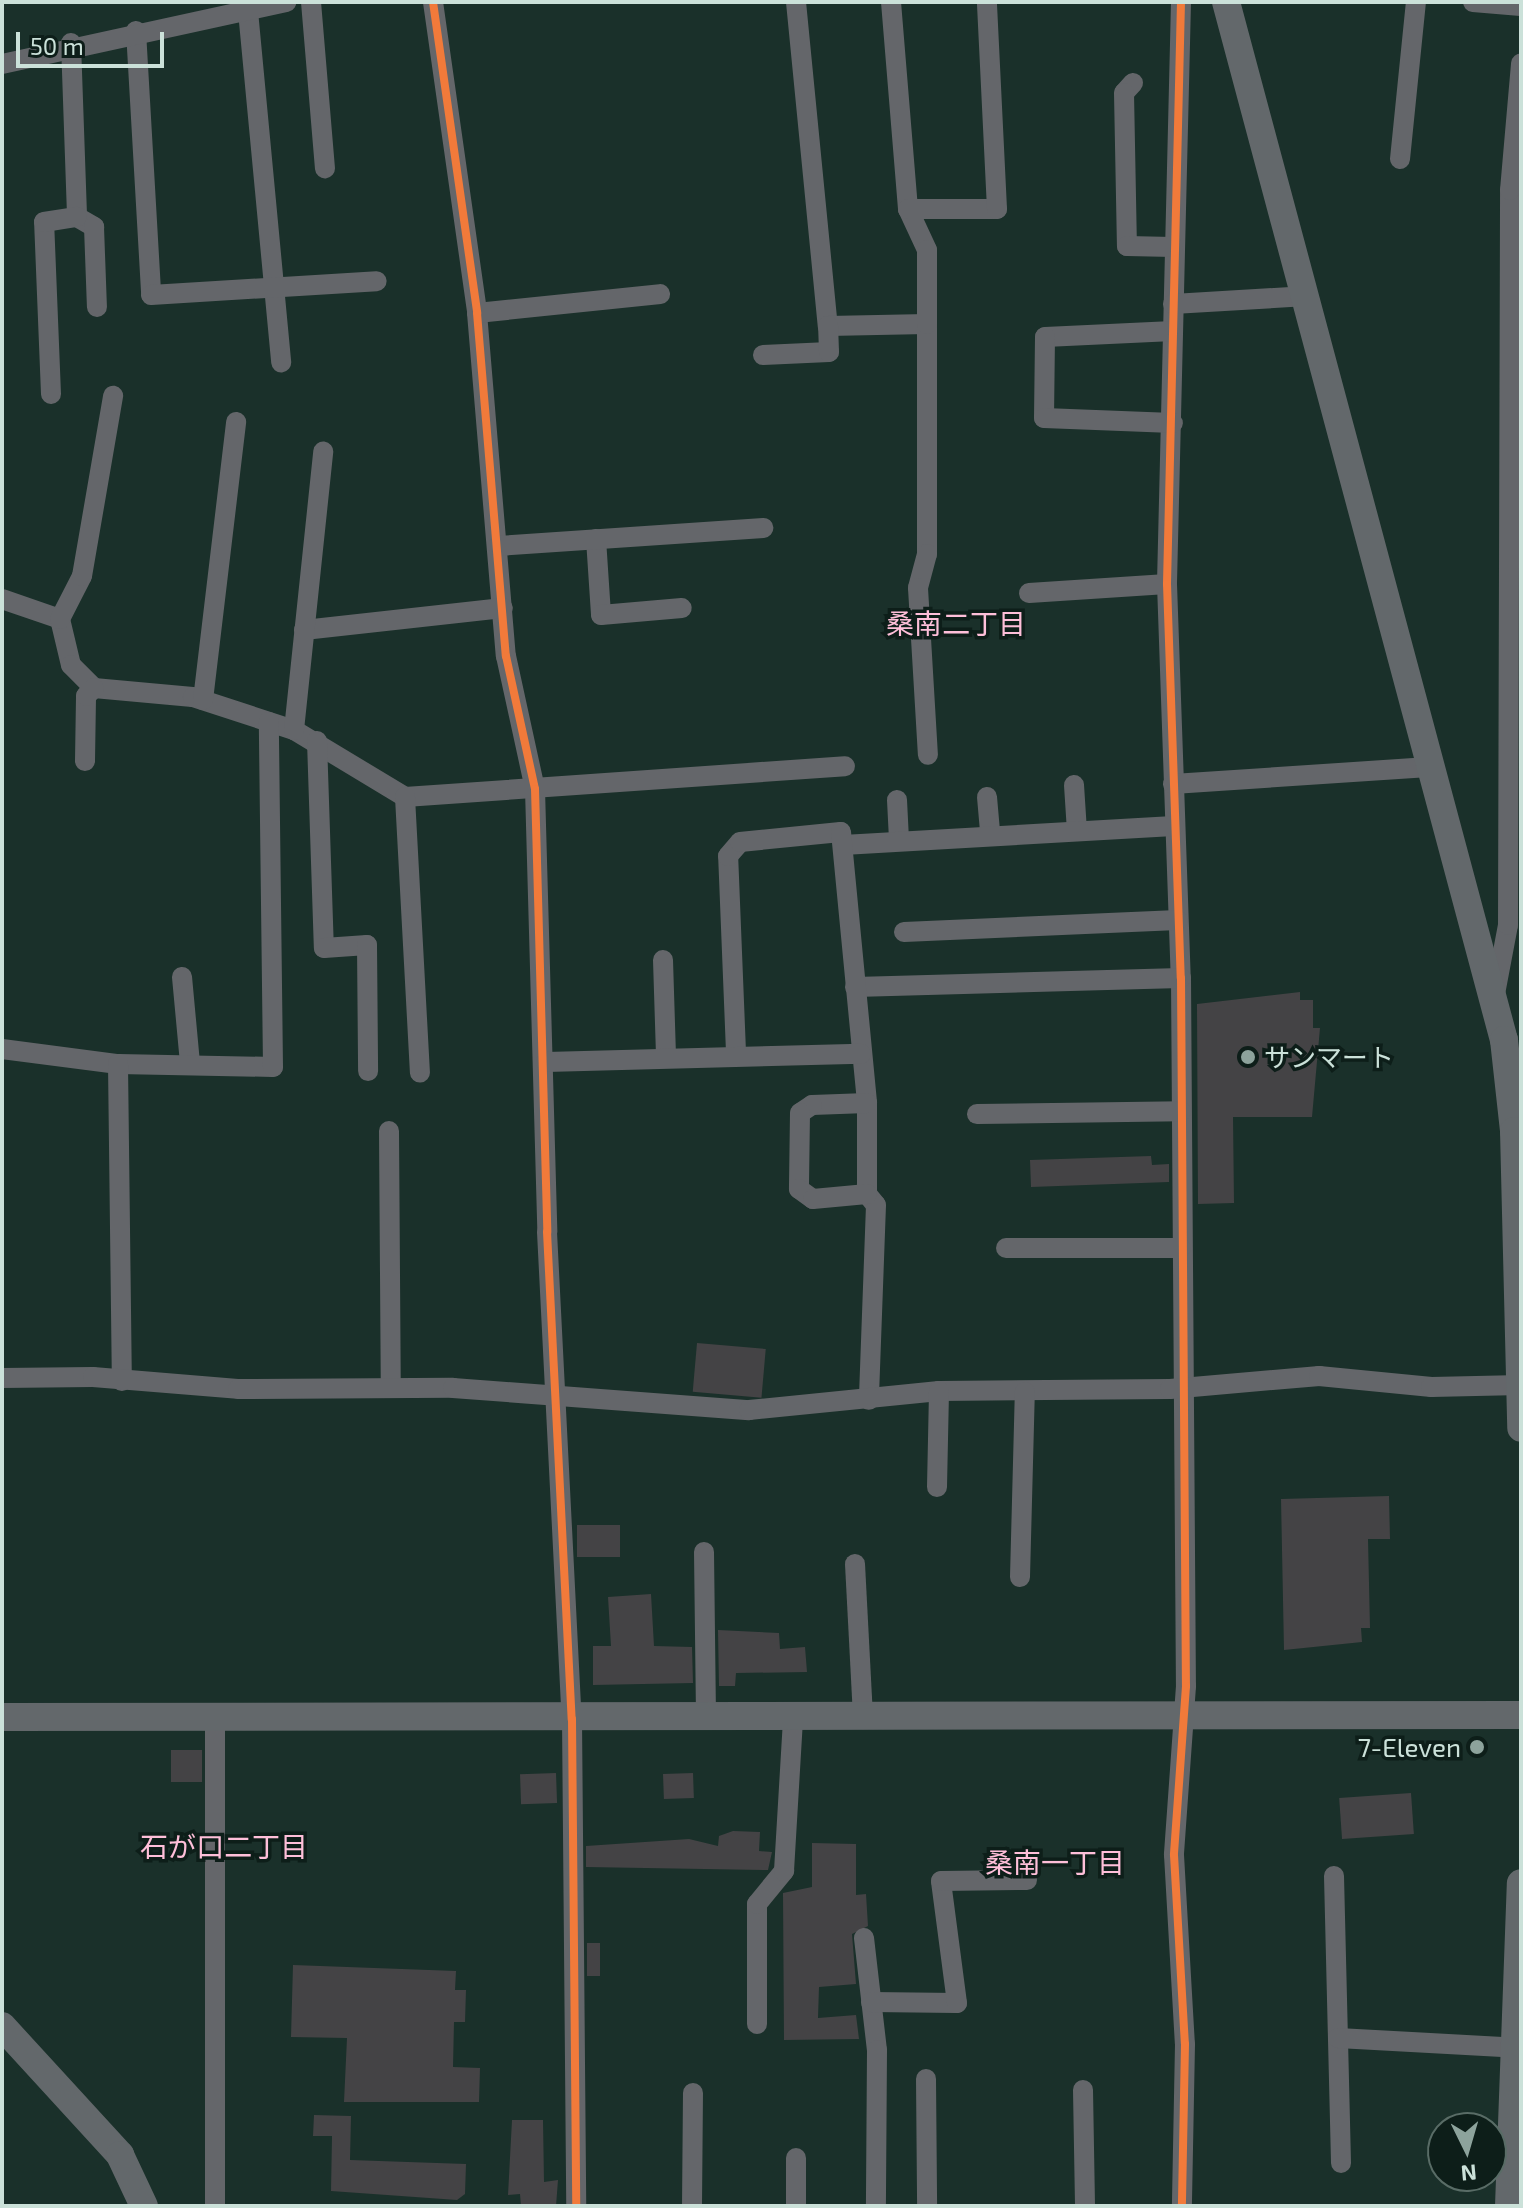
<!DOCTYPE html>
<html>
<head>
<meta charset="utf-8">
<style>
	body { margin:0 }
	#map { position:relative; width:1523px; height:2208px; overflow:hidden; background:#1a302a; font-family:"Exo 2","Noto Sans JP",sans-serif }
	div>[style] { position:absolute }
	.building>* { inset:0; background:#444345; transform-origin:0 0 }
	.street>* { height:20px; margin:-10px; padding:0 10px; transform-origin:10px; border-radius:10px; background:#64666a }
	.secondary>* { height:28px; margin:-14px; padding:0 14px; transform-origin:14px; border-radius:14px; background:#63686b }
	.cycleway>* { height:8px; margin:-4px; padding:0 4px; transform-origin:4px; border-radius:4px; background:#f17a3a }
	.dots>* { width:22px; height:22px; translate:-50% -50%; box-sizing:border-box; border:4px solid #0d1e19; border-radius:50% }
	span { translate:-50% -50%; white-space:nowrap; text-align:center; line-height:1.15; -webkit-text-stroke:7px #0d1e19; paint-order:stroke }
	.poi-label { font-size:26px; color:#cbe1d9 }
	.left { translate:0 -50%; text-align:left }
	.right { translate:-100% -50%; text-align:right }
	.neighbourhood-label { font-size:28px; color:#febfd9 }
	.frame { position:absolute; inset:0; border:4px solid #cbe1d9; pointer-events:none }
	.north { position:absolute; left:1427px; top:2112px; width:80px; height:80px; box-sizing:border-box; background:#0d1e19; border:2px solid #596c66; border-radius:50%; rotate:175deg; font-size:22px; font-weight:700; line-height:32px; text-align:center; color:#cbe1d9 }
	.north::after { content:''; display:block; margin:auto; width:28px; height:36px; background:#8da39c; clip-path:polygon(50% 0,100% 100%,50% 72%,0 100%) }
	.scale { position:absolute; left:16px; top:32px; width:148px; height:36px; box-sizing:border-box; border:4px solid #cbe1d9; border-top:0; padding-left:10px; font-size:24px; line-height:28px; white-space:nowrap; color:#cbe1d9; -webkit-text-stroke:6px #0d1e19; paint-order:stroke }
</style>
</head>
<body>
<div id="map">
	<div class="building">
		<i style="clip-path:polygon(1300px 992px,1300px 1000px,1313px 1000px,1313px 1028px,1320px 1028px,1312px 1117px,1233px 1117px,1234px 1203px,1198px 1204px,1197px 1004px)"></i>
		<i style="clip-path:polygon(1151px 1156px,1152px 1165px,1169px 1164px,1169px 1182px,1031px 1187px,1030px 1160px)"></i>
		<i style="left:697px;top:1343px;width:69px;height:49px;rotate:5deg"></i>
		<i style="clip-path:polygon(1389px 1496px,1390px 1539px,1368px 1539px,1370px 1628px,1361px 1628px,1362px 1642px,1284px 1650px,1281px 1499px)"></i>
		<i style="left:620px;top:1525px;width:32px;height:43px;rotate:90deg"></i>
		<i style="clip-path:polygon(651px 1594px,654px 1646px,692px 1647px,693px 1683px,593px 1685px,593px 1646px,611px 1646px,608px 1597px)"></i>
		<i style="clip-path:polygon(718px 1630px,779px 1633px,780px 1649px,805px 1647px,807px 1672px,736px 1673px,735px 1686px,719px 1686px)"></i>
		<i style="left:202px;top:1750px;width:32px;height:31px;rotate:90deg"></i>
		<i style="left:556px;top:1773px;width:30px;height:36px;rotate:88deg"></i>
		<i style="left:693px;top:1773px;width:25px;height:30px;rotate:88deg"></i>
		<i style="left:1411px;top:1793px;width:41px;height:72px;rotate:86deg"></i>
		<i style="clip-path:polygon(733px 1831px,760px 1832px,759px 1851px,772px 1852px,768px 1870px,586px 1867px,586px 1846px,689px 1839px,718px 1846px,719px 1836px)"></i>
		<i style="clip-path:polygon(812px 1843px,856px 1844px,856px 1895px,866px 1894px,868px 1926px,852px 1934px,856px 1984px,819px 1987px,818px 2018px,856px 2015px,859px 2039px,784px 2040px,783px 1893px,812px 1887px)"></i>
		<i style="left:587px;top:1943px;width:13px;height:33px"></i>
		<i style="clip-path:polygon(293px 1965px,456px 1971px,455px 1990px,466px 1990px,465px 2022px,454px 2022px,453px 2067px,480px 2068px,479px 2102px,344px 2102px,347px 2038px,291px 2037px)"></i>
		<i style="clip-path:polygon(314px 2115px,351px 2116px,350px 2160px,466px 2164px,465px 2194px,457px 2200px,331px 2191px,332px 2136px,313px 2136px)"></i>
		<i style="clip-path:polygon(512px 2120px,543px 2120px,544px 2182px,558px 2180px,556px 2206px,521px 2206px,520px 2194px,508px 2195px)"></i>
	</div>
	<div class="street">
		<i style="left:311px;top:2px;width:167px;rotate:85.2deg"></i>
		<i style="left:433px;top:2px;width:314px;rotate:81.9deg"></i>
		<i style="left:477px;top:313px;width:344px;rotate:85.2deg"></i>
		<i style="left:506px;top:656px;width:136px;rotate:77.7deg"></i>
		<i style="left:535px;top:789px;width:443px;rotate:88.4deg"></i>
		<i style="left:547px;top:1232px;width:488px;rotate:87.1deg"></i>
		<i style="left:572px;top:1719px;width:487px;rotate:89.5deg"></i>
		<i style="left:796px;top:2px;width:326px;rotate:84.4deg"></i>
		<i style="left:828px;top:326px;width:99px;rotate:-1.2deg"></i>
		<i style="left:927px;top:324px;width:230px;rotate:90deg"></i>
		<i style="left:927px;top:554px;width:35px;rotate:105deg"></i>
		<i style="left:918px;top:588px;width:167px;rotate:86.6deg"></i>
		<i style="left:891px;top:2px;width:208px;rotate:85.3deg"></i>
		<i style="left:908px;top:209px;width:45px;rotate:65.1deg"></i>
		<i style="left:927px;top:250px;width:74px;rotate:90deg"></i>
		<i style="left:1181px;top:2px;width:582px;rotate:91.38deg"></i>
		<i style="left:1167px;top:584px;width:394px;rotate:88deg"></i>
		<i style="left:1181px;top:978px;width:708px;rotate:89.6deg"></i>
		<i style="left:1186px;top:1686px;width:169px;rotate:94.1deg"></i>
		<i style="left:1174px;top:1855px;width:189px;rotate:86.7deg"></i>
		<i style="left:1185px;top:2044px;width:162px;rotate:91.1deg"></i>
		<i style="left:1473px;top:2px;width:48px;rotate:4.8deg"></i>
		<i style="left:248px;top:11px;width:353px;rotate:84.6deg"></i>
		<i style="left:136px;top:31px;width:264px;rotate:86.7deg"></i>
		<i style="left:151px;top:295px;width:226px;rotate:-3.5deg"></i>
		<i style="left:71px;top:43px;width:174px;rotate:88deg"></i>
		<i style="left:77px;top:217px;width:20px;rotate:30deg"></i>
		<i style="left:94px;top:227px;width:80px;rotate:87.9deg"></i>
		<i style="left:2px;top:64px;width:291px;rotate:-12.3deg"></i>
		<i style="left:1133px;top:83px;width:13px;rotate:132deg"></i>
		<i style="left:1124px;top:93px;width:153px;rotate:88.9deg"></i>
		<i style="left:1127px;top:246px;width:46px;rotate:1.2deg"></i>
		<i style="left:1400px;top:159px;width:158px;rotate:-84.2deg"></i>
		<i style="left:908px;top:209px;width:89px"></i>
		<i style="left:997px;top:209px;width:207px;rotate:-92.8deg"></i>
		<i style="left:1173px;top:304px;width:134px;rotate:-3.4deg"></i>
		<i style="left:477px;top:313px;width:184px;rotate:-5.9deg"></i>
		<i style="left:1173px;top:331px;width:128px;rotate:177.3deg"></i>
		<i style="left:1045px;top:337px;width:81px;rotate:90.7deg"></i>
		<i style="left:1044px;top:418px;width:129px;rotate:2.2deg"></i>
		<i style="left:763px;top:355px;width:66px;rotate:-2.6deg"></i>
		<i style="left:829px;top:352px;width:26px;rotate:-92deg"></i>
		<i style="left:51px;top:394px;width:172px;rotate:-92.3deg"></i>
		<i style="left:44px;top:222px;width:33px;rotate:-9deg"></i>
		<i style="left:596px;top:539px;width:76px;rotate:86.2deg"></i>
		<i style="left:601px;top:615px;width:81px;rotate:-4.9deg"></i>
		<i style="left:498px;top:546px;width:266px;rotate:-3.9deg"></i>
		<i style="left:1029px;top:593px;width:138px;rotate:-3.7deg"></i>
		<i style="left:2px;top:599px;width:61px;rotate:19deg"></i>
		<i style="left:60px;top:619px;width:47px;rotate:76.6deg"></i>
		<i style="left:71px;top:665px;width:33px;rotate:45deg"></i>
		<i style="left:94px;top:688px;width:99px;rotate:5.2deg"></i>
		<i style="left:193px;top:697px;width:106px;rotate:18.1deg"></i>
		<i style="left:294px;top:730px;width:130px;rotate:31.1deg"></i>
		<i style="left:405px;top:797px;width:441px;rotate:-4deg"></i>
		<i style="left:60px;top:619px;width:48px;rotate:-62.9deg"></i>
		<i style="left:82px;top:576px;width:183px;rotate:-80.2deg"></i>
		<i style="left:304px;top:630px;width:200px;rotate:-6.3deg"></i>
		<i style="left:203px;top:700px;width:280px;rotate:-83.2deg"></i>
		<i style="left:294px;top:730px;width:280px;rotate:-84deg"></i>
		<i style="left:317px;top:741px;width:207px;rotate:88.1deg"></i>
		<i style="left:324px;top:948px;width:43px;rotate:-4deg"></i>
		<i style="left:367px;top:945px;width:126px;rotate:89.5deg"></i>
		<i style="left:85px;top:761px;width:65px;rotate:-89.1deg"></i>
		<i style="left:86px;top:696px;width:11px;rotate:-45deg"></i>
		<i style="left:1173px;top:784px;width:260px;rotate:-3.8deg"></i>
		<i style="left:1074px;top:785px;width:46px;rotate:86.3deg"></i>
		<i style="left:405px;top:797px;width:276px;rotate:86.9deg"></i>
		<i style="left:987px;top:797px;width:38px;rotate:85deg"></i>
		<i style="left:897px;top:800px;width:40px;rotate:87.1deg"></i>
		<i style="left:843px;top:845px;width:331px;rotate:-3.3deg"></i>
		<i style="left:904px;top:932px;width:274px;rotate:-2.5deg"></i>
		<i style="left:663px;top:960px;width:96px;rotate:88.2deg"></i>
		<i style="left:182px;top:977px;width:87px;rotate:84.7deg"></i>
		<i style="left:855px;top:987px;width:326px;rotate:-1.6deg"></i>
		<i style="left:1495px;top:994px;width:70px;rotate:-79.3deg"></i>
		<i style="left:1508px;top:925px;width:735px;rotate:-89.84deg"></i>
		<i style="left:1510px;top:190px;width:127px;rotate:-85deg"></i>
		<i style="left:2px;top:1049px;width:117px;rotate:7.4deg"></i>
		<i style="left:118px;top:1064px;width:155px;rotate:1.1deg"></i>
		<i style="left:273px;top:1067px;width:345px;rotate:-90.7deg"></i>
		<i style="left:736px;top:1052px;width:196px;rotate:-92.3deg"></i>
		<i style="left:728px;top:856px;width:18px;rotate:-49deg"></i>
		<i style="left:740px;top:842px;width:101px;rotate:-5.7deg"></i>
		<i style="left:841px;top:832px;width:272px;rotate:84.5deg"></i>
		<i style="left:867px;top:1103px;width:91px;rotate:90deg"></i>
		<i style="left:867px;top:1194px;width:14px;rotate:51deg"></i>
		<i style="left:876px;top:1205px;width:195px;rotate:92.1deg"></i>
		<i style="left:546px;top:1062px;width:315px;rotate:-1.5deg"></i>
		<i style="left:118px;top:1064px;width:317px;rotate:89.3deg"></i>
		<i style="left:867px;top:1103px;width:55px;rotate:177.9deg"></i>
		<i style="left:812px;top:1105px;width:14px;rotate:146deg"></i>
		<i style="left:800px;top:1113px;width:76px;rotate:90.8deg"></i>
		<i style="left:799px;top:1189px;width:17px;rotate:36deg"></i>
		<i style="left:813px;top:1199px;width:54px;rotate:-5.3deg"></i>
		<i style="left:977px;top:1114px;width:204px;rotate:-0.8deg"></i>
		<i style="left:389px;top:1131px;width:255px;rotate:89.6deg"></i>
		<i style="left:1006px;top:1248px;width:175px"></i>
		<i style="left:2px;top:1378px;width:91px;rotate:-0.6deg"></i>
		<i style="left:93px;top:1377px;width:145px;rotate:4.7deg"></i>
		<i style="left:238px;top:1389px;width:215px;rotate:-0.3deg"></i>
		<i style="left:453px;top:1388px;width:297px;rotate:4.3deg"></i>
		<i style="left:749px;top:1410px;width:191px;rotate:-5.7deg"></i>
		<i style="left:939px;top:1391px;width:231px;rotate:-0.5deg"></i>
		<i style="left:1170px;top:1389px;width:150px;rotate:-5deg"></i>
		<i style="left:1319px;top:1376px;width:113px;rotate:5.6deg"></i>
		<i style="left:1431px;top:1387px;width:90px;rotate:-1.3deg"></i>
		<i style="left:937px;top:1487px;width:96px;rotate:-88.8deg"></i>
		<i style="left:704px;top:1552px;width:166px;rotate:89.3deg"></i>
		<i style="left:855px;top:1564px;width:154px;rotate:87deg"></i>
		<i style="left:1020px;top:1577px;width:185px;rotate:-88.5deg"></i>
		<i style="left:215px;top:1720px;width:486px;rotate:90deg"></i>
		<i style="left:1334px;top:1876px;width:287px;rotate:88.6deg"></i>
		<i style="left:864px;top:1938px;width:113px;rotate:83.4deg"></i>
		<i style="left:877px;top:2050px;width:156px;rotate:90.4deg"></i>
		<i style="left:871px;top:2002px;width:86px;rotate:0.7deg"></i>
		<i style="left:957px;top:2003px;width:123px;rotate:-97.5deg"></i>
		<i style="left:941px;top:1881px;width:86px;rotate:-0.7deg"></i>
		<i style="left:757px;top:2024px;width:120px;rotate:-90deg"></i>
		<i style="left:757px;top:1904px;width:43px;rotate:-50.7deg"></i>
		<i style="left:784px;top:1871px;width:153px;rotate:-86.6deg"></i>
		<i style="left:1338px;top:2038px;width:183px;rotate:3.1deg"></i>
		<i style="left:926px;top:2079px;width:127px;rotate:89.5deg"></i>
		<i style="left:1083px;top:2090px;width:116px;rotate:89deg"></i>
		<i style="left:796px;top:2158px;width:48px;rotate:90deg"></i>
		<i style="left:692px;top:2206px;width:113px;rotate:-89.5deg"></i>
	</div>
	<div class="secondary">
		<i style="left:1226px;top:2px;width:1075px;rotate:75.01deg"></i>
		<i style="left:1504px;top:1040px;width:92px;rotate:83.7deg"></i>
		<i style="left:1514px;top:1131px;width:297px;rotate:88.6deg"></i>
		<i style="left:2px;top:1717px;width:1519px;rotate:-0.08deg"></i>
		<i style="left:2px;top:2026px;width:175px;rotate:47.5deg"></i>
		<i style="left:120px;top:2155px;width:56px;rotate:64.8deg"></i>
		<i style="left:1509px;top:2206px;width:323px;rotate:-87.9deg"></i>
	</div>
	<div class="cycleway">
		<i style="left:433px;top:2px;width:314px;rotate:81.9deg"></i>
		<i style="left:477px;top:313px;width:344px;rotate:85.2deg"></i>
		<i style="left:506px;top:656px;width:136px;rotate:77.7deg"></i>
		<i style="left:535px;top:789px;width:443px;rotate:88.4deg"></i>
		<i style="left:547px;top:1232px;width:488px;rotate:87.1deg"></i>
		<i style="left:572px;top:1719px;width:487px;rotate:89.5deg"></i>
		<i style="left:1181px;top:2px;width:582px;rotate:91.38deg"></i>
		<i style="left:1167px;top:584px;width:394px;rotate:88deg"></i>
		<i style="left:1181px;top:978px;width:708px;rotate:89.6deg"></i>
		<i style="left:1186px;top:1686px;width:169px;rotate:94.1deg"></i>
		<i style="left:1174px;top:1855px;width:189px;rotate:86.7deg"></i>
		<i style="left:1185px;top:2044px;width:162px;rotate:91.1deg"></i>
	</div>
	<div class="dots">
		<i style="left:1248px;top:1057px;background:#8da39c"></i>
		<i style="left:1477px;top:1747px;background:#8da39c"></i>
	</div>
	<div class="poi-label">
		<span class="left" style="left:1264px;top:1057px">サンマート</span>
		<span class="right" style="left:1461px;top:1747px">7-Eleven</span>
	</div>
	<div class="neighbourhood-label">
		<span style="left:956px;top:623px">桑南二丁目</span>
		<span style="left:224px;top:1846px">石が口二丁目</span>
		<span style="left:1055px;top:1862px">桑南一丁目</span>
	</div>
	<div class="frame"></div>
	<div class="north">N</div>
	<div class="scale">50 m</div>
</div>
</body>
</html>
